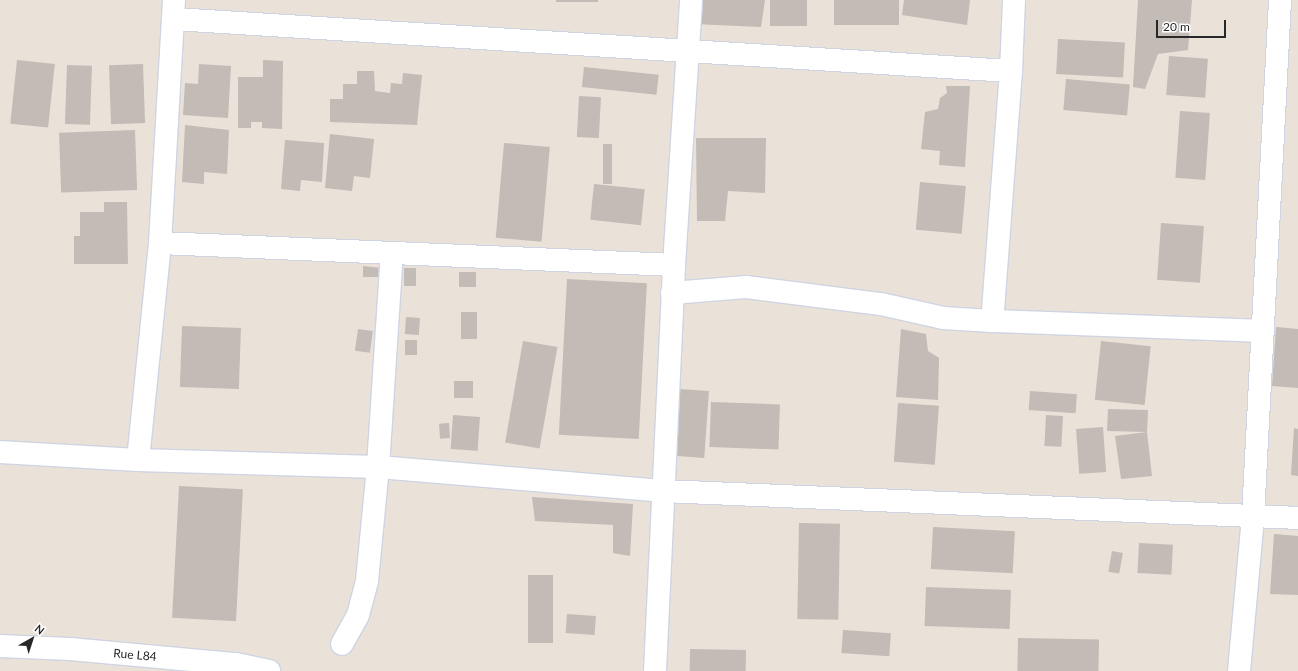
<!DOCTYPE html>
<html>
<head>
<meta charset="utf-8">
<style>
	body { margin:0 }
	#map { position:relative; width:1298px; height:671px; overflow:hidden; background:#eae1d9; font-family:Lato,sans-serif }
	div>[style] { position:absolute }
	.building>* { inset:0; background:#c2bbb6; transform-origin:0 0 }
	.roads { filter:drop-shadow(1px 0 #ced4e1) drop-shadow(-1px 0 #ced4e1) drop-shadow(0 1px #ced4e1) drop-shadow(0 -1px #ced4e1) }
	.minor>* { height:22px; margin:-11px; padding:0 11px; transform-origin:11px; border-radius:11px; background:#fff }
	.secondary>* { height:22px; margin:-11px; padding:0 11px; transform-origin:11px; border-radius:11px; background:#fff }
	span { translate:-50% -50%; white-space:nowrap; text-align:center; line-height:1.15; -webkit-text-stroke:3px #fff; paint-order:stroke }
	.street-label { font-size:12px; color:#282828 }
	.north { position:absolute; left:12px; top:619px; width:40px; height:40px; -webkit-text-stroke:3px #fff; paint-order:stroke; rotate:39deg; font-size:11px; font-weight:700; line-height:16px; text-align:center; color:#282828 }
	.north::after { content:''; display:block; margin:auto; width:14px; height:18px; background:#282828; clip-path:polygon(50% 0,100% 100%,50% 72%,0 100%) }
	.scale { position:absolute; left:1156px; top:20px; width:70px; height:18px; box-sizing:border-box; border:2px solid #282828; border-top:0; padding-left:5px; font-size:12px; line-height:14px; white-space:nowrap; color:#282828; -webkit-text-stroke:3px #fff; paint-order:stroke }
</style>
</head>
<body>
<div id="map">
	<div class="building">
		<i style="left:556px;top:0;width:42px;height:2px"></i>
		<i style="clip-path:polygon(695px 0,765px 0,761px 27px,694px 24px)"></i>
		<i style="left:770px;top:0;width:37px;height:26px"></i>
		<i style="left:834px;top:0;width:65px;height:25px"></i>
		<i style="clip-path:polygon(904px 0,970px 0,967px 25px,902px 15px)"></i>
		<i style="clip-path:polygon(1138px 0,1192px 0,1188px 50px,1158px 54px,1145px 89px,1133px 87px)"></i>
		<i style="left:1058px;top:39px;width:67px;height:35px;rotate:3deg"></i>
		<i style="left:1169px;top:56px;width:39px;height:39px;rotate:4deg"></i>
		<i style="left:17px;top:60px;width:38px;height:64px;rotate:6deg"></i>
		<i style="clip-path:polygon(263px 60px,283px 61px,282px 129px,262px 128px,262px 122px,251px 122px,251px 128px,238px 128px,238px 77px,263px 77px)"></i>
		<i style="left:143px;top:64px;width:59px;height:34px;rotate:88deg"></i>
		<i style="clip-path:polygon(199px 64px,231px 66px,228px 118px,183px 115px,185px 83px,198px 84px)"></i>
		<i style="left:67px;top:65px;width:25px;height:59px;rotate:2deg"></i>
		<i style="left:584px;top:67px;width:75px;height:20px;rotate:6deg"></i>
		<i style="clip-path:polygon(357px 71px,374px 71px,375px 91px,390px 93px,391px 83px,402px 84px,403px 73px,422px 75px,417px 125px,330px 122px,330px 99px,343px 99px,343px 84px,357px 84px)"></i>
		<i style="left:1066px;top:79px;width:64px;height:31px;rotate:5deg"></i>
		<i style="clip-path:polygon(946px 86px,970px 86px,965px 167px,939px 165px,940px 151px,921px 149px,925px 112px,938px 109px,940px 98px,947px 93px)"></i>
		<i style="left:579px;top:96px;width:22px;height:41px;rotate:3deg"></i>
		<i style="left:1180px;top:111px;width:30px;height:67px;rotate:4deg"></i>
		<i style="clip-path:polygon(185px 125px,229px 130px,227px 174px,204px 172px,204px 184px,182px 182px)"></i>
		<i style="left:135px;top:130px;width:60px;height:76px;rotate:88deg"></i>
		<i style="clip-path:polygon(330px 134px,374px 139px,370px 178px,354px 176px,352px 191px,325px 188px)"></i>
		<i style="clip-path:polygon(696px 138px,766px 138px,765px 193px,728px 191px,725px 221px,697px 221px)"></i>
		<i style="clip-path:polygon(285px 140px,324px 143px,322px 182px,301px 180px,300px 191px,281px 189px)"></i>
		<i style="left:504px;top:143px;width:46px;height:95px;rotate:5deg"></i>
		<i style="left:603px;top:144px;width:9px;height:40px"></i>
		<i style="left:920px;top:182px;width:46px;height:48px;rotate:5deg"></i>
		<i style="left:594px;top:184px;width:51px;height:36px;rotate:6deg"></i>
		<i style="clip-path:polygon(104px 202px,127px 202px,128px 264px,74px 264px,74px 236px,80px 236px,80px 212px,104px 212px)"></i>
		<i style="left:1161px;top:223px;width:43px;height:57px;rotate:4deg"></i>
		<i style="clip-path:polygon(363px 266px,381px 268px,381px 277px,363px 277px)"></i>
		<i style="left:416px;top:268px;width:18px;height:12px;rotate:90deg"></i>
		<i style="left:459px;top:272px;width:17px;height:15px"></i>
		<i style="left:567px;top:279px;width:80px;height:156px;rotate:3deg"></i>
		<i style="left:461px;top:312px;width:16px;height:27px"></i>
		<i style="left:406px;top:317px;width:14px;height:17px;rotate:4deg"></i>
		<i style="left:182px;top:326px;width:59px;height:61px;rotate:2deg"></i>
		<i style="clip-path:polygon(1276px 327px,1298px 329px,1298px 388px,1272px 386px)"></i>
		<i style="left:358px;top:329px;width:15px;height:22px;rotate:8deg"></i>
		<i style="clip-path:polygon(901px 329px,926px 334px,928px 351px,939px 358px,938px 400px,896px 397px)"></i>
		<i style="left:405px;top:340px;width:12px;height:15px"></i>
		<i style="left:523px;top:341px;width:35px;height:103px;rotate:10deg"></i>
		<i style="left:1101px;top:341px;width:50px;height:59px;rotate:6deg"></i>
		<i style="left:454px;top:381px;width:19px;height:17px"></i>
		<i style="left:679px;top:389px;width:30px;height:67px;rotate:4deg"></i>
		<i style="left:1030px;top:391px;width:47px;height:19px;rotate:4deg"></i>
		<i style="left:711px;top:402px;width:69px;height:45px;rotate:2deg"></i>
		<i style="left:898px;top:403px;width:41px;height:59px;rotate:4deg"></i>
		<i style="clip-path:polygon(1108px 409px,1148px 410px,1147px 432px,1152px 476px,1121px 479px,1115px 436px,1147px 432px,1107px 431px)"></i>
		<i style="left:453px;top:415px;width:27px;height:34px;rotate:4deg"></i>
		<i style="left:1046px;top:415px;width:17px;height:31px;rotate:3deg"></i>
		<i style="left:449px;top:423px;width:15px;height:10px;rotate:86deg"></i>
		<i style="left:1103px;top:427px;width:45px;height:27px;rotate:86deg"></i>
		<i style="clip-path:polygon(1294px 428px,1298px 429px,1298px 476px,1291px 475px)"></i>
		<i style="left:179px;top:486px;width:64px;height:132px;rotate:3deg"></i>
		<i style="clip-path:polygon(532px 497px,633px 504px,630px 556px,613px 553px,613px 525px,535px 521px)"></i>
		<i style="left:799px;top:523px;width:41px;height:96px;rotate:1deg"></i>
		<i style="left:933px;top:527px;width:82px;height:42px;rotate:3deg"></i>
		<i style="clip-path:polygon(1274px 534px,1298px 536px,1298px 595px,1270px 594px)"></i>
		<i style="left:1139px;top:543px;width:34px;height:30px;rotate:3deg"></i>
		<i style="left:1112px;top:551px;width:11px;height:21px;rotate:10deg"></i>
		<i style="left:528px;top:575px;width:25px;height:68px"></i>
		<i style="left:926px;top:587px;width:85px;height:39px;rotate:2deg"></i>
		<i style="left:567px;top:614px;width:29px;height:19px;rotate:4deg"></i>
		<i style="left:843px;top:630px;width:48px;height:23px;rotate:4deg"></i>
		<i style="left:1018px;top:638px;width:81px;height:33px;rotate:1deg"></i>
		<i style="left:690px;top:649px;width:56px;height:22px;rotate:1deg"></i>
	</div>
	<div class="roads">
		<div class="minor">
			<i style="left:1014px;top:0;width:71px;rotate:92.4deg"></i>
			<i style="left:1011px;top:71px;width:251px;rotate:94.3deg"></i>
			<i style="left:992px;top:321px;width:269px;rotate:2.1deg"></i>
			<i style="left:174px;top:19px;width:839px;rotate:3.56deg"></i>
			<i style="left:160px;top:243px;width:514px;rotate:2.45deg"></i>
			<i style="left:672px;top:293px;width:74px;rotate:-4.6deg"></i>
			<i style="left:746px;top:287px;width:136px;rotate:7.2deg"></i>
			<i style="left:881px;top:304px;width:64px;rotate:12.7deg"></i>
			<i style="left:943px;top:318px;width:49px;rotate:3.5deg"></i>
			<i style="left:0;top:452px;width:138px;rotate:3.3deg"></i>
			<i style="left:138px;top:460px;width:240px;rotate:1.7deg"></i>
			<i style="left:378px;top:467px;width:286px;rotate:4.8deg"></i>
			<i style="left:663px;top:491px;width:636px;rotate:2.43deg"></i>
			<i style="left:138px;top:460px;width:218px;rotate:-84.2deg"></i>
			<i style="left:160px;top:243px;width:243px;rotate:-86.7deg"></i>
			<i style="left:342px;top:644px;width:33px;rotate:-61deg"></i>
			<i style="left:358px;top:615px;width:35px;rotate:-75deg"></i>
			<i style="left:367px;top:581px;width:115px;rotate:-84.5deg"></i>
			<i style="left:378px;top:467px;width:214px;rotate:-86.3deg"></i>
			<i style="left:655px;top:671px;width:406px;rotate:-87.3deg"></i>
			<i style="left:674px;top:265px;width:266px;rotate:-86.3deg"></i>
			<i style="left:1239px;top:671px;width:156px;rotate:-84.8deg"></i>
			<i style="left:1253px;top:516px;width:517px;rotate:-87deg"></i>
		</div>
		<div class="secondary">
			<i style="left:0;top:646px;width:70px;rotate:2.5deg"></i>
			<i style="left:70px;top:649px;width:167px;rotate:5.2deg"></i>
			<i style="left:236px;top:664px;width:34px;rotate:12deg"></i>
		</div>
	</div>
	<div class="street-label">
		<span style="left:135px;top:655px;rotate:5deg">Rue L84</span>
	</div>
	<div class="north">N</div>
	<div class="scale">20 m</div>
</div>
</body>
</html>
